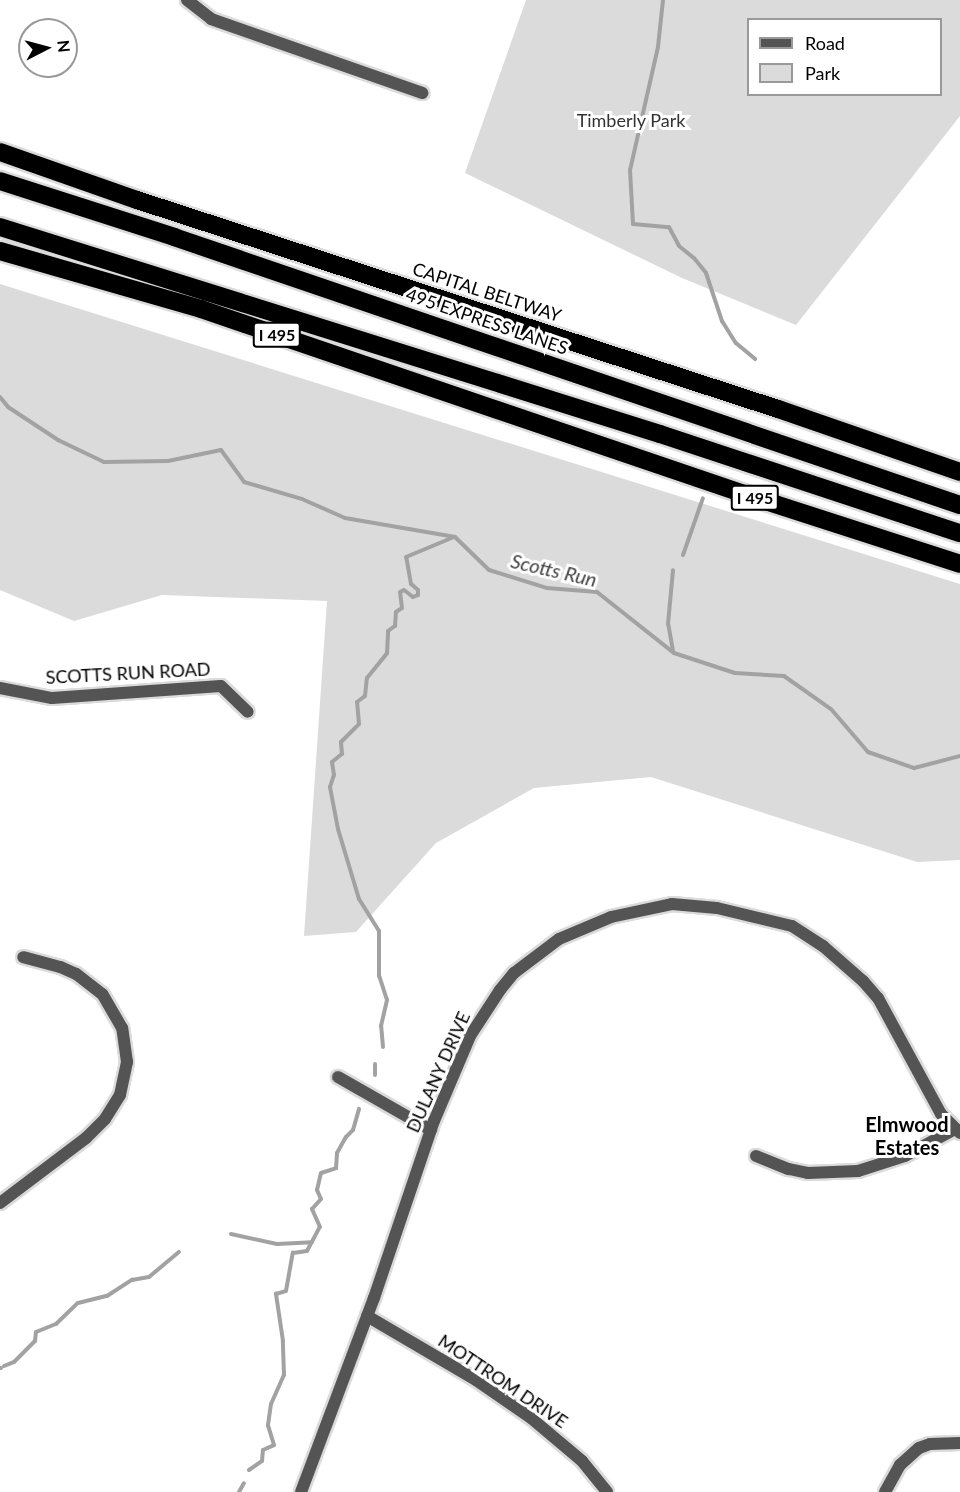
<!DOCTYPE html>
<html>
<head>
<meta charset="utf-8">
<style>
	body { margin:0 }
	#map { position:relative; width:960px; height:1492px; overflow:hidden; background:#fff; font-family:Lato,sans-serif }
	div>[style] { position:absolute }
	.green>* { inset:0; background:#dbdbdb }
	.stream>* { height:4px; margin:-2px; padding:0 2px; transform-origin:2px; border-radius:2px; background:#a2a2a2 }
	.roads { filter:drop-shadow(2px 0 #dbdbdb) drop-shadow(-2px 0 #dbdbdb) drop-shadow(0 2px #dbdbdb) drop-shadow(0 -2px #dbdbdb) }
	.street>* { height:12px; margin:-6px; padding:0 6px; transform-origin:6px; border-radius:6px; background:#545454 }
	.highway>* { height:18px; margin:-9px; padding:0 9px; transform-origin:9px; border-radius:9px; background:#000 }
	span { translate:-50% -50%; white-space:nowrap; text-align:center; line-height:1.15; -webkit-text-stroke:6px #fff; paint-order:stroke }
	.shield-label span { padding:2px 4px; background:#fff; border:2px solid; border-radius:4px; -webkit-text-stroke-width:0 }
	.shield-label { font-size:16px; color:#000; font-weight:700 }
	.park-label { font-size:18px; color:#323232 }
	.street-label { font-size:18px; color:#000 }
	.water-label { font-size:20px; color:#434343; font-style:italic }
	.neighbourhood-label { font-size:20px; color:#000; font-weight:700 }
	.legend { position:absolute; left:747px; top:18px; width:195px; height:78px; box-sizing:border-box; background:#fff; border:2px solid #999; margin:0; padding:8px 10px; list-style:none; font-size:18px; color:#000 }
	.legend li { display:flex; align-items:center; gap:12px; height:30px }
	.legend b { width:30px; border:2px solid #999 }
	.north { position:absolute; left:18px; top:18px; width:60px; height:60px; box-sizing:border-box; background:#fff; border:2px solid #999; border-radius:50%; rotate:84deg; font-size:16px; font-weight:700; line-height:24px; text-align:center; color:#000 }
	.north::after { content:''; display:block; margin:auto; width:21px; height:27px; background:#000; clip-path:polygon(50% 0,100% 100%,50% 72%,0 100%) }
</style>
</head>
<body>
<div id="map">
	<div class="green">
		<i style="clip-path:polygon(evenodd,526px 0,960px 0,960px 116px,796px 325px,682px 278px,465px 173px,526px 0,748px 20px,940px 20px,940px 94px,748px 94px,748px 20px)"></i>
		<i style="clip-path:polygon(0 284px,960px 584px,960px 860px,917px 862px,651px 777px,534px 788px,436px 843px,356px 932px,304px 936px,327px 601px,162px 595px,74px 621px,0 590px)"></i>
	</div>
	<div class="stream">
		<i style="left:663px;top:0;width:47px;rotate:96.1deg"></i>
		<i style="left:658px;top:47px;width:126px;rotate:102.8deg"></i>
		<i style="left:630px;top:170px;width:54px;rotate:86.8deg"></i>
		<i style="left:633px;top:224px;width:36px;rotate:5deg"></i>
		<i style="left:669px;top:227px;width:21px;rotate:62deg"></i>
		<i style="left:679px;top:246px;width:19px;rotate:39deg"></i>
		<i style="left:694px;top:258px;width:19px;rotate:51deg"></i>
		<i style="left:706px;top:273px;width:51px;rotate:71.6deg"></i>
		<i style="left:722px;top:321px;width:26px;rotate:58deg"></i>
		<i style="left:736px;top:343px;width:25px;rotate:40deg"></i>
		<i style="left:0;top:397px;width:13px;rotate:51deg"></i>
		<i style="left:8px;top:407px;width:60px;rotate:33.4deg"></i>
		<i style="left:58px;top:440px;width:51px;rotate:25.6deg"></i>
		<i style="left:104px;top:462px;width:64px;rotate:-0.9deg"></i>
		<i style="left:168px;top:461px;width:54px;rotate:-11.7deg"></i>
		<i style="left:221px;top:450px;width:39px;rotate:54deg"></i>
		<i style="left:244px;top:482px;width:60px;rotate:16.3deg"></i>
		<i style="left:302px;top:499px;width:47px;rotate:23.8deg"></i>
		<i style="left:345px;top:518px;width:112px;rotate:9.8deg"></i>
		<i style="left:455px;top:537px;width:47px;rotate:44.1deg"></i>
		<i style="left:489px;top:570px;width:61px;rotate:17.2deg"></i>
		<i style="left:547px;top:588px;width:50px;rotate:4.6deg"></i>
		<i style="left:597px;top:592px;width:98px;rotate:38.4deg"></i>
		<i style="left:674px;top:653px;width:64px;rotate:18.2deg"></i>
		<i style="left:735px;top:673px;width:49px;rotate:3.5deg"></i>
		<i style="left:784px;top:676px;width:57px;rotate:35.1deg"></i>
		<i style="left:831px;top:709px;width:57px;rotate:49.3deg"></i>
		<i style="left:868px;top:752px;width:49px;rotate:19.2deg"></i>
		<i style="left:914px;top:768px;width:48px;rotate:-14.6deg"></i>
		<i style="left:683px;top:555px;width:60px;rotate:-70.7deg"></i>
		<i style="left:673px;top:651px;width:27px;rotate:-100deg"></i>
		<i style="left:668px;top:624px;width:54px;rotate:-84.7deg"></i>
		<i style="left:383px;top:1047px;width:21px;rotate:-95deg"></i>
		<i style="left:381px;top:1026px;width:27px;rotate:-77deg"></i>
		<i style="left:387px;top:1000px;width:25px;rotate:-108deg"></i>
		<i style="left:379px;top:976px;width:45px;rotate:-90deg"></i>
		<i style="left:379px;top:931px;width:38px;rotate:-122deg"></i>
		<i style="left:359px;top:899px;width:73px;rotate:-106.7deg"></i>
		<i style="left:338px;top:829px;width:43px;rotate:-100.8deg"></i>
		<i style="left:330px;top:787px;width:13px;rotate:-72deg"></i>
		<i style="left:334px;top:775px;width:13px;rotate:-99deg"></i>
		<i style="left:332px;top:762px;width:13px;rotate:-39deg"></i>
		<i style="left:342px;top:754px;width:12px;rotate:-95deg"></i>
		<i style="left:341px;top:742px;width:25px;rotate:-45deg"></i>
		<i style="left:359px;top:724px;width:22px;rotate:-95deg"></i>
		<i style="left:357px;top:702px;width:10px;rotate:-37deg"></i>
		<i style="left:365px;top:696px;width:18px;rotate:-84deg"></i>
		<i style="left:367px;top:678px;width:32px;rotate:-51deg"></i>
		<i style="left:387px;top:653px;width:22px;rotate:-87deg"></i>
		<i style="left:388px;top:631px;width:9px;rotate:-36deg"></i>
		<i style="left:395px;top:626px;width:14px;rotate:-86deg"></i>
		<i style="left:396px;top:612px;width:7px;rotate:-34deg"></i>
		<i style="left:402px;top:608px;width:16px;rotate:-97deg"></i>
		<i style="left:400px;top:592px;width:4px;rotate:-27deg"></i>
		<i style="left:404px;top:590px;width:11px;rotate:38deg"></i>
		<i style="left:413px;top:597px;width:5px;rotate:-22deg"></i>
		<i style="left:418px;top:595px;width:5px;rotate:-90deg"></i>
		<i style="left:418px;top:590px;width:9px;rotate:-139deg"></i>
		<i style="left:411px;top:584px;width:27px;rotate:-100deg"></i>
		<i style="left:406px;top:557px;width:52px;rotate:-22.6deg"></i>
		<i style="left:375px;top:1064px;width:11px;rotate:90deg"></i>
		<i style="left:231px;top:1234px;width:47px;rotate:12.3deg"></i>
		<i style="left:277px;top:1244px;width:35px;rotate:-3deg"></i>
		<i style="left:4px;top:1366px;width:11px;rotate:-22deg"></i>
		<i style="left:14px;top:1362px;width:30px;rotate:-45deg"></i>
		<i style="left:35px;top:1341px;width:9px;rotate:-84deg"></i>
		<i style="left:36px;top:1332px;width:22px;rotate:-22deg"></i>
		<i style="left:56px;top:1324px;width:30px;rotate:-44deg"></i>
		<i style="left:78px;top:1303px;width:30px;rotate:-14deg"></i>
		<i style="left:107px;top:1296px;width:30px;rotate:-33deg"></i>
		<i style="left:132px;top:1280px;width:17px;rotate:-10deg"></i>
		<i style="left:149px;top:1277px;width:39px;rotate:-40deg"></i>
		<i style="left:0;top:1368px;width:1px"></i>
		<i style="left:249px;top:1470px;width:16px;rotate:-35deg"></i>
		<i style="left:262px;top:1461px;width:11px;rotate:-85deg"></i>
		<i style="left:263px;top:1450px;width:12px;rotate:-24deg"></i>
		<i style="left:274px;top:1445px;width:21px;rotate:-107deg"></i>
		<i style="left:268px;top:1425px;width:21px;rotate:-82deg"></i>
		<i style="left:271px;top:1404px;width:32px;rotate:-66deg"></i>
		<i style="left:284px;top:1375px;width:34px;rotate:-92deg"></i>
		<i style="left:283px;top:1341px;width:48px;rotate:-98.5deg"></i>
		<i style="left:276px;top:1294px;width:10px;rotate:-17deg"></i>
		<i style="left:286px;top:1291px;width:39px;rotate:-80deg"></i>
		<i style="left:293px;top:1253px;width:14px;rotate:-8deg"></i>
		<i style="left:307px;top:1251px;width:27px;rotate:-62deg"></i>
		<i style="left:320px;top:1227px;width:20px;rotate:-114deg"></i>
		<i style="left:312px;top:1209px;width:13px;rotate:-48deg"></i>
		<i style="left:321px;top:1199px;width:10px;rotate:-114deg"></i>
		<i style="left:317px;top:1190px;width:17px;rotate:-77deg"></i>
		<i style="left:321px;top:1173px;width:16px;rotate:-18deg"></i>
		<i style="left:336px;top:1168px;width:15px;rotate:-86deg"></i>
		<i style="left:337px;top:1153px;width:18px;rotate:-61deg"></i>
		<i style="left:346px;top:1137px;width:10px;rotate:-45deg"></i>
		<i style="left:353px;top:1130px;width:22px;rotate:-74deg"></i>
		<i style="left:239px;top:1492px;width:10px;rotate:-61deg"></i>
	</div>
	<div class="roads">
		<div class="street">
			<i style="left:187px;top:0;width:31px;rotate:38deg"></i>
			<i style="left:211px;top:19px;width:224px;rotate:19.3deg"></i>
			<i style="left:0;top:688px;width:53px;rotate:10.9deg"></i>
			<i style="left:52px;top:698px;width:169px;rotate:-4.1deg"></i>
			<i style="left:221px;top:686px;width:37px;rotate:44deg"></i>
			<i style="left:338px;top:1077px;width:107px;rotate:29.7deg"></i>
			<i style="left:756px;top:1156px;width:35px;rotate:22deg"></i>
			<i style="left:789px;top:1169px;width:19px;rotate:12deg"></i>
			<i style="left:808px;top:1173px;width:50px;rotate:-2.3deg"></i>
			<i style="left:858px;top:1171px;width:49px;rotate:-17.7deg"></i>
			<i style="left:905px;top:1156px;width:57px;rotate:-28.4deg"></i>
			<i style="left:0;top:1203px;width:108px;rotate:-37.1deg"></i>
			<i style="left:86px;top:1138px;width:27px;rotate:-45deg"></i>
			<i style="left:105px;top:1119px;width:28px;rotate:-58deg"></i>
			<i style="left:120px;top:1095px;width:34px;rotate:-78deg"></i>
			<i style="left:127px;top:1062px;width:34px;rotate:-98deg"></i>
			<i style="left:122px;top:1028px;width:39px;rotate:-120deg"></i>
			<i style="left:102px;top:994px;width:33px;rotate:-142deg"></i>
			<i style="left:76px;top:974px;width:17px;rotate:-156deg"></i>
			<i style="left:60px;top:967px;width:38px;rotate:-165deg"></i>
			<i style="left:367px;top:1316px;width:126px;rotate:30.4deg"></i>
			<i style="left:476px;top:1380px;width:67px;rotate:34.6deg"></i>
			<i style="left:531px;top:1418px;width:67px;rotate:40.1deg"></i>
			<i style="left:582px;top:1461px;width:40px;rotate:51deg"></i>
			<i style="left:301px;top:1492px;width:207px;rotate:-69.4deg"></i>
			<i style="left:374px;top:1298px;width:187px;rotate:-71.3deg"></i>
			<i style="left:434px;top:1121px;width:92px;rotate:-67deg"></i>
			<i style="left:470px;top:1036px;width:55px;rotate:-56.9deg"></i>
			<i style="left:500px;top:990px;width:22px;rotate:-51deg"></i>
			<i style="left:514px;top:973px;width:56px;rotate:-37.1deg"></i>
			<i style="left:559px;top:939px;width:56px;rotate:-22.9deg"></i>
			<i style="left:611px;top:917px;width:62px;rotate:-12deg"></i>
			<i style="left:672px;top:904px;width:45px;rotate:5.1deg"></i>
			<i style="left:717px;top:908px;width:77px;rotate:13.5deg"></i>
			<i style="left:792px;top:926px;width:37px;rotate:33deg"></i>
			<i style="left:823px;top:946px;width:53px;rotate:41.2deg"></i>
			<i style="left:863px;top:981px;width:23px;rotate:49deg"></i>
			<i style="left:878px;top:998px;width:132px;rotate:61.5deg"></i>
			<i style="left:941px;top:1114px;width:27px;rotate:45deg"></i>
			<i style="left:885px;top:1492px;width:31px;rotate:-61deg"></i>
			<i style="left:900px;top:1465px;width:25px;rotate:-42deg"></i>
			<i style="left:919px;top:1448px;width:12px;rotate:-20deg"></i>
			<i style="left:930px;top:1444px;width:30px;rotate:-2deg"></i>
		</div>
		<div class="highway">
			<i style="left:0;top:152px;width:145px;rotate:19.3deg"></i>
			<i style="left:137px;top:200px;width:674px;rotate:18.06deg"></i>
			<i style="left:778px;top:409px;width:193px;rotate:19.1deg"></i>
			<i style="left:0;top:181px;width:183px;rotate:17.8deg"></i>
			<i style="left:174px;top:237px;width:830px;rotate:18.83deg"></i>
			<i style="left:0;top:227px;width:692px;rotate:17.41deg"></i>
			<i style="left:660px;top:434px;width:316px;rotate:18.3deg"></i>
			<i style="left:0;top:251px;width:209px;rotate:16.1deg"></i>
			<i style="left:201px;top:309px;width:577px;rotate:18.81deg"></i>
			<i style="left:747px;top:495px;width:224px;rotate:17.9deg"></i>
		</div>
	</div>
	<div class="shield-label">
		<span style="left:277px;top:335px">I 495</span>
		<span style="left:755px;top:498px">I 495</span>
	</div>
	<div class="park-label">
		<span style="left:631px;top:120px">Timberly Park</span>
	</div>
	<div class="street-label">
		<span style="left:487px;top:292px;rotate:18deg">CAPITAL BELTWAY</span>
		<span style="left:487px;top:321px;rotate:19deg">495 EXPRESS LANES</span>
		<span style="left:128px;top:673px;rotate:-3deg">SCOTTS RUN ROAD</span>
		<span style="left:438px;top:1072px;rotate:-66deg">DULANY DRIVE</span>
		<span style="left:503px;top:1381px;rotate:34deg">MOTTROM DRIVE</span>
	</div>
	<div class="water-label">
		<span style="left:554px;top:570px;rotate:13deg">Scotts Run</span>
	</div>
	<div class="neighbourhood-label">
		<span style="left:907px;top:1136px">Elmwood<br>Estates</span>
	</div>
	<ul class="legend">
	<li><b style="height:8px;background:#545454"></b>Road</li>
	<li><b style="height:16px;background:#dbdbdb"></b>Park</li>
	</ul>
	<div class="north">N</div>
</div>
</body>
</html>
